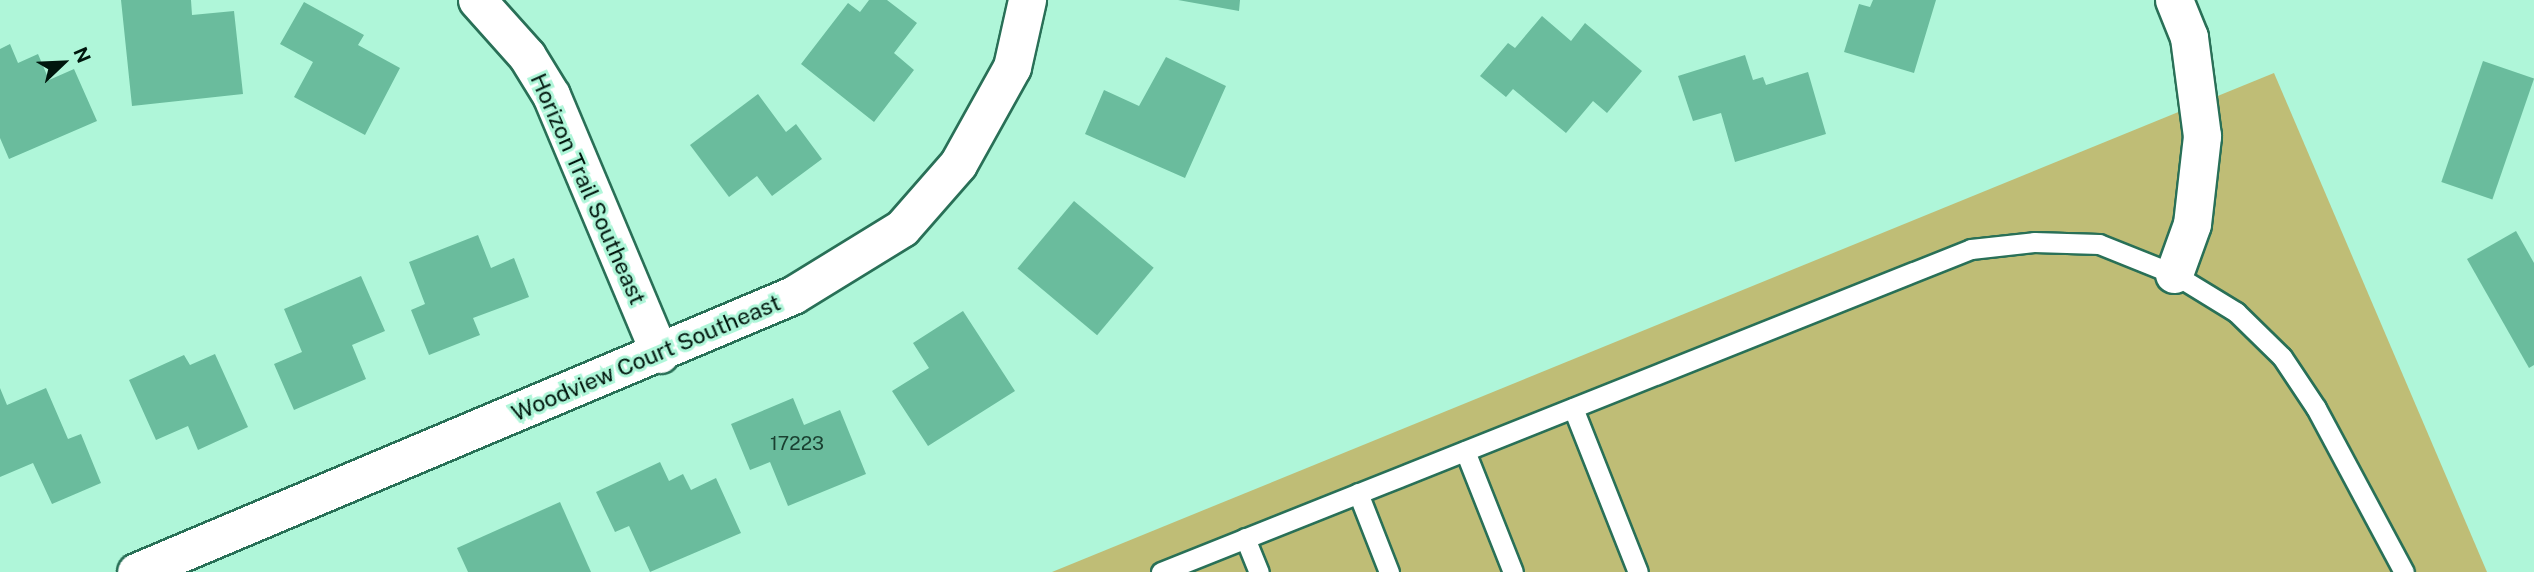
<!DOCTYPE html>
<html>
<head>
<meta charset="utf-8">
<style>
	body { margin:0 }
	#map { position:relative; width:2534px; height:572px; overflow:hidden; background:#aff6d9; font-family:"Public Sans",sans-serif }
	div>[style] { position:absolute }
	.green>* { inset:0; background:#bfbd76 }
	.building>* { inset:0; background:#6abc9d; transform-origin:0 0 }
	.roads { filter:drop-shadow(2px 0 #297057) drop-shadow(-2px 0 #297057) drop-shadow(0 2px #297057) drop-shadow(0 -2px #297057) }
	.lane>* { height:19px; margin:-9.5px; padding:0 9.5px; transform-origin:9.5px; border-radius:9.5px; background:#fff }
	.street>* { height:37px; margin:-18.5px; padding:0 18.5px; transform-origin:18.5px; border-radius:18.5px; background:#fff }
	span { translate:-50% -50%; white-space:nowrap; text-align:center; line-height:1.15; -webkit-text-stroke:6px #aff6d9; paint-order:stroke }
	.number-label { font-size:19px; color:#1a4031 }
	.number-label span { -webkit-text-stroke-width:0 }
	.street-label { font-size:23px; color:#00160d }
	.north { position:absolute; left:28px; top:28px; width:70px; height:70px; -webkit-text-stroke:5px #aff6d9; paint-order:stroke; rotate:67deg; font-size:19px; font-weight:700; line-height:28px; text-align:center; color:#00160d }
	.north::after { content:''; display:block; margin:auto; width:24px; height:32px; background:#00160d; clip-path:polygon(50% 0,100% 100%,50% 72%,0 100%) }
</style>
</head>
<body>
<div id="map">
	<div class="green">
		<i style="clip-path:polygon(2274px 73px,2487px 572px,1052px 572px)"></i>
	</div>
	<div class="building">
		<i style="clip-path:polygon(121px 0,191px 0,192px 15px,234px 11px,243px 94px,132px 106px)"></i>
		<i style="clip-path:polygon(869px 0,887px 0,917px 23px,894px 53px,914px 70px,874px 122px,801px 64px,848px 3px,860px 12px)"></i>
		<i style="clip-path:polygon(1178px 0,1240px 0,1239px 11px)"></i>
		<i style="clip-path:polygon(1873px 0,1936px 0,1914px 73px,1844px 52px,1859px 4px,1870px 7px)"></i>
		<i style="clip-path:polygon(304px 2px,364px 35px,358px 45px,400px 68px,365px 135px,294px 97px,313px 62px,280px 44px)"></i>
		<i style="clip-path:polygon(1542px 16px,1571px 41px,1585px 23px,1642px 71px,1607px 113px,1593px 101px,1566px 133px,1513px 89px,1506px 97px,1480px 76px,1508px 43px,1515px 48px)"></i>
		<i style="clip-path:polygon(10px 44px,18px 63px,38px 54px,49px 80px,74px 69px,97px 121px,9px 159px,0 138px,0 49px)"></i>
		<i style="clip-path:polygon(1745px 55px,1753px 80px,1763px 77px,1766px 85px,1808px 72px,1826px 134px,1735px 162px,1721px 113px,1693px 121px,1678px 76px)"></i>
		<i style="clip-path:polygon(1166px 57px,1226px 86px,1185px 178px,1085px 134px,1104px 90px,1139px 106px)"></i>
		<i style="left:2483px;top:61px;width:54px;height:128px;rotate:19deg"></i>
		<i style="clip-path:polygon(758px 94px,786px 132px,796px 124px,822px 159px,772px 196px,757px 176px,729px 197px,690px 145px)"></i>
		<i style="left:1074px;top:201px;width:104px;height:88px;rotate:40deg"></i>
		<i style="clip-path:polygon(2516px 231px,2534px 263px,2534px 365px,2529px 368px,2467px 259px)"></i>
		<i style="clip-path:polygon(478px 235px,491px 268px,514px 258px,529px 297px,473px 318px,480px 335px,429px 355px,411px 310px,425px 304px,409px 262px)"></i>
		<i style="clip-path:polygon(361px 276px,385px 331px,352px 345px,366px 379px,294px 410px,274px 364px,302px 352px,284px 309px)"></i>
		<i style="clip-path:polygon(963px 311px,1015px 391px,928px 446px,892px 391px,929px 368px,913px 343px)"></i>
		<i style="clip-path:polygon(215px 354px,248px 427px,198px 450px,188px 426px,156px 440px,129px 380px,184px 355px,190px 365px)"></i>
		<i style="clip-path:polygon(0 388px,7px 405px,46px 388px,68px 439px,81px 434px,101px 483px,52px 504px,33px 463px,0 477px)"></i>
		<i style="clip-path:polygon(793px 398px,804px 425px,840px 410px,866px 474px,788px 506px,770px 462px,750px 470px,731px 424px)"></i>
		<i style="clip-path:polygon(660px 462px,669px 481px,683px 474px,691px 490px,716px 478px,741px 533px,650px 572px,629px 526px,615px 532px,596px 492px)"></i>
		<i style="clip-path:polygon(560px 502px,591px 572px,468px 572px,457px 548px)"></i>
	</div>
	<div class="roads">
		<div class="lane">
			<i style="left:1573px;top:408px;width:176px;rotate:68.4deg"></i>
			<i style="left:1465px;top:451px;width:130px;rotate:68.4deg"></i>
			<i style="left:1358px;top:493px;width:85px;rotate:68.6deg"></i>
			<i style="left:1245px;top:538px;width:37px;rotate:68deg"></i>
			<i style="left:1161px;top:572px;width:872px;rotate:-21.74deg"></i>
			<i style="left:1971px;top:249px;width:63px;rotate:-6.3deg"></i>
			<i style="left:2034px;top:242px;width:65px;rotate:1.8deg"></i>
			<i style="left:2099px;top:244px;width:81px;rotate:21.8deg"></i>
			<i style="left:2174px;top:274px;width:73px;rotate:31.5deg"></i>
			<i style="left:2236px;top:312px;width:64px;rotate:44.4deg"></i>
			<i style="left:2282px;top:357px;width:61px;rotate:56.3deg"></i>
			<i style="left:2316px;top:408px;width:186px;rotate:61.8deg"></i>
		</div>
		<div class="street">
			<i style="left:477px;top:0;width:75px;rotate:48.2deg"></i>
			<i style="left:527px;top:56px;width:46px;rotate:58.4deg"></i>
			<i style="left:551px;top:95px;width:281px;rotate:67.2deg"></i>
			<i style="left:2174px;top:274px;width:53px;rotate:-70.2deg"></i>
			<i style="left:2192px;top:224px;width:89px;rotate:-83.5deg"></i>
			<i style="left:2202px;top:136px;width:100px;rotate:-97.5deg"></i>
			<i style="left:2189px;top:37px;width:40px;rotate:-112deg"></i>
			<i style="left:136px;top:572px;width:713px;rotate:-22.86deg"></i>
			<i style="left:793px;top:295px;width:128px;rotate:-31.6deg"></i>
			<i style="left:902px;top:228px;width:85px;rotate:-48.8deg"></i>
			<i style="left:958px;top:164px;width:111px;rotate:-60.9deg"></i>
			<i style="left:1012px;top:67px;width:69px;rotate:-77.4deg"></i>
		</div>
	</div>
	<div class="number-label">
		<span style="left:797px;top:444px">17223</span>
	</div>
	<div class="street-label">
		<span style="left:588px;top:189px;rotate:66deg">Horizon Trail Southeast</span>
		<span style="left:646px;top:358px;rotate:-23deg">Woodview Court Southeast</span>
	</div>
	<div class="north">N</div>
</div>
</body>
</html>
